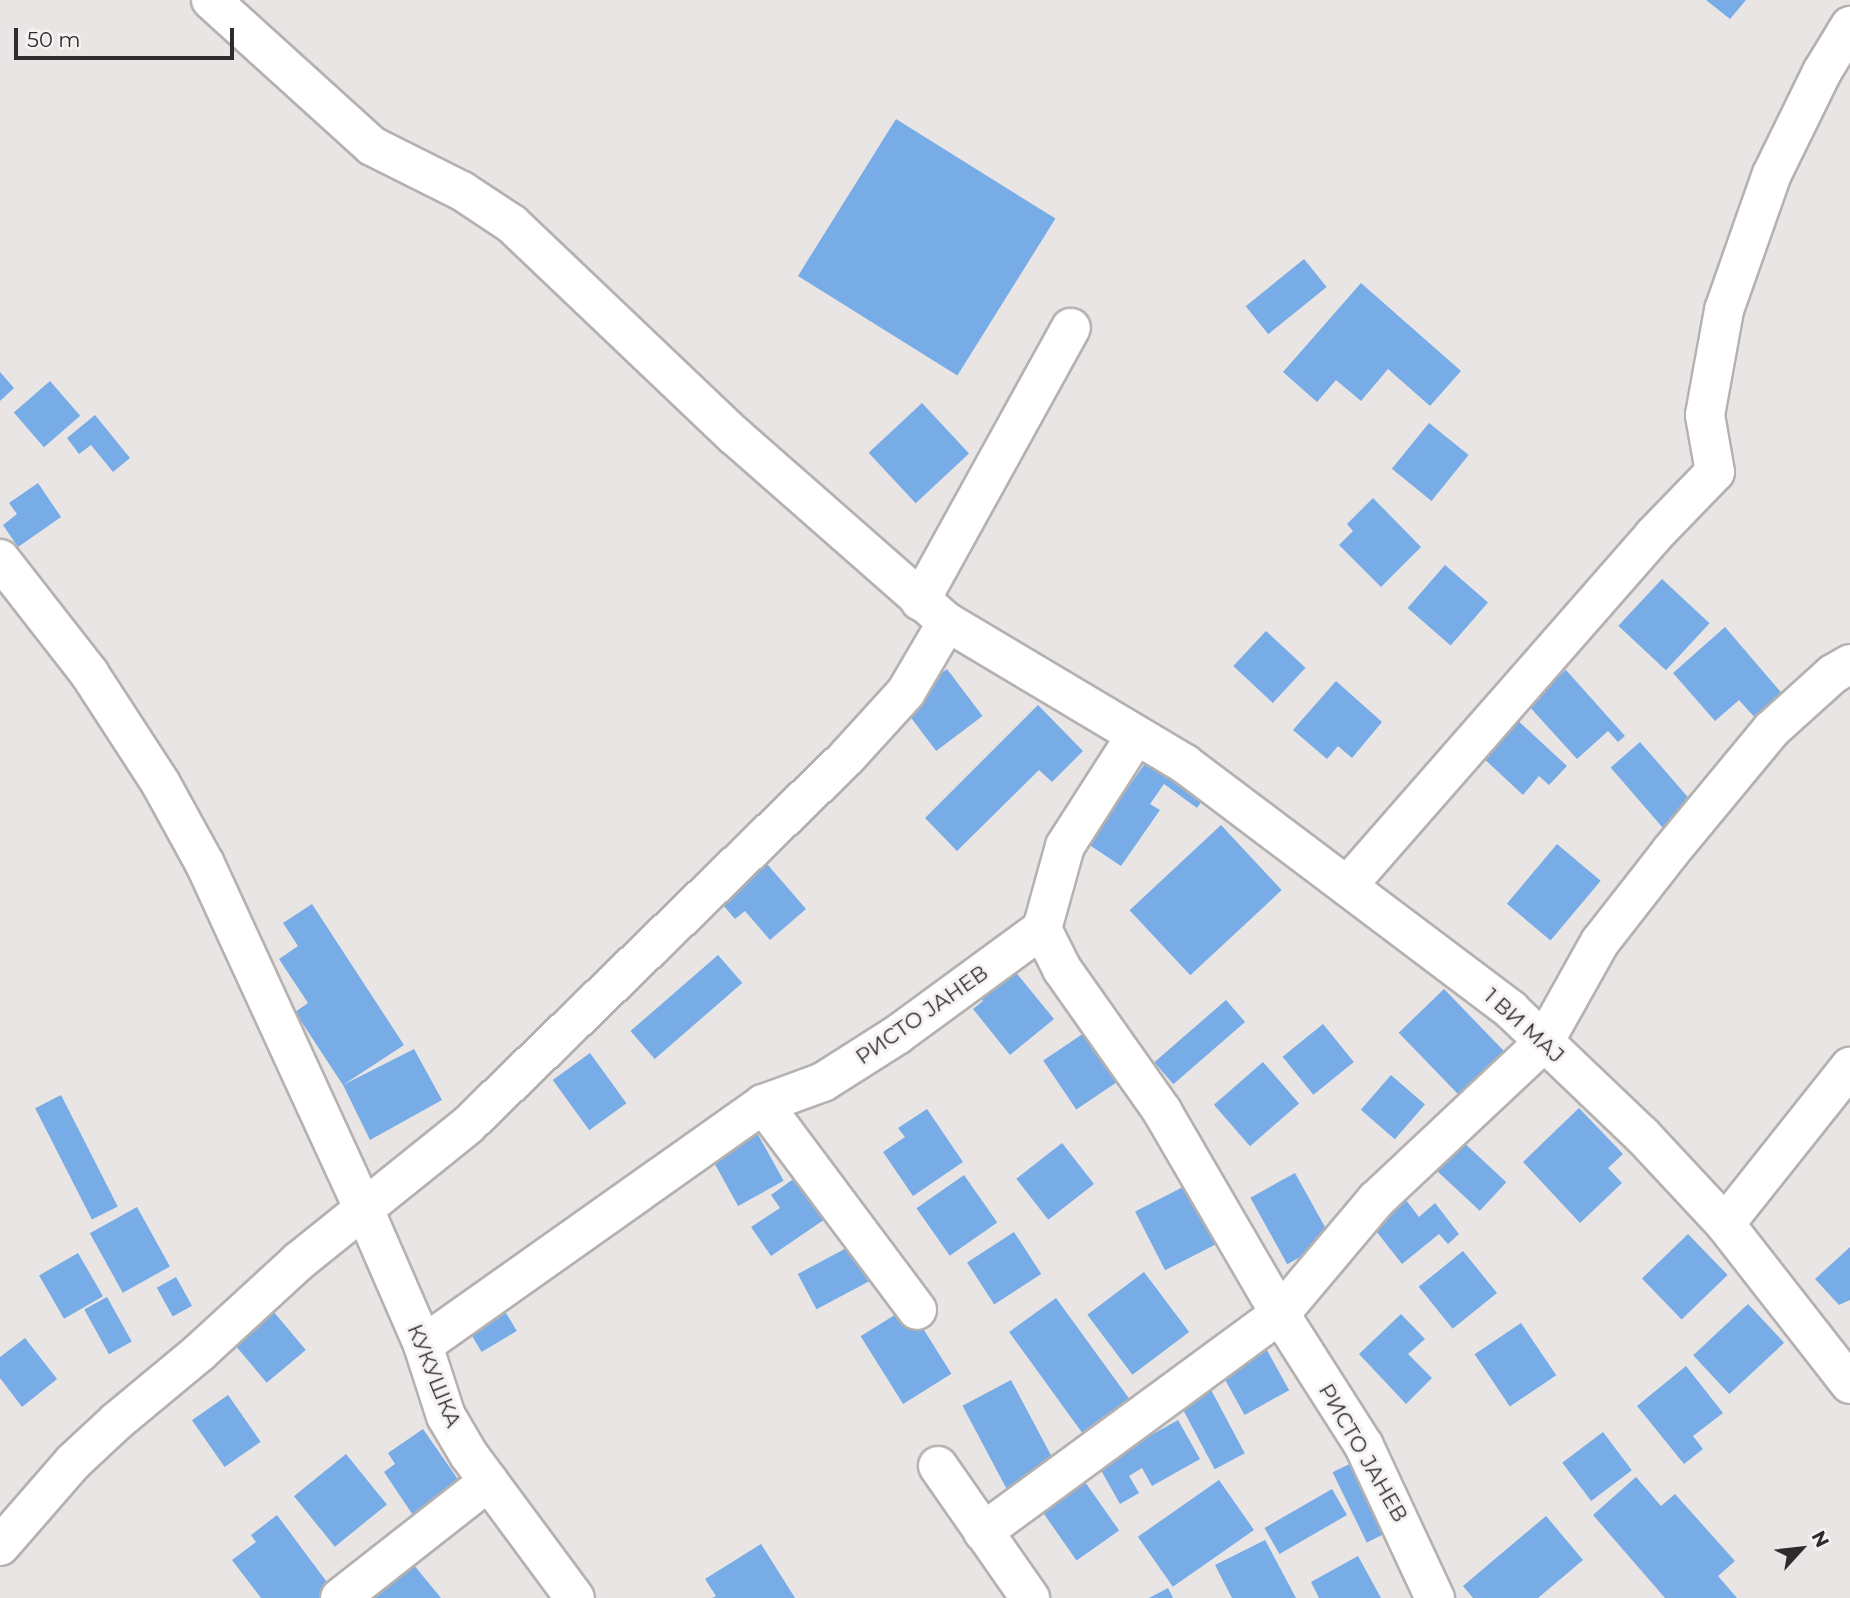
<!DOCTYPE html>
<html>
<head>
<meta charset="utf-8">
<style>
	body { margin:0 }
	#map { position:relative; width:1850px; height:1598px; overflow:hidden; background:#e9e5e4; font-family:Montserrat,sans-serif }
	div>[style] { position:absolute }
	.building>* { inset:0; background:#77ace7; transform-origin:0 0 }
	.roads { filter:drop-shadow(2px 0 #b5b1b0) drop-shadow(-2px 0 #b5b1b0) drop-shadow(0 2px #b5b1b0) drop-shadow(0 -2px #b5b1b0) }
	.minor>* { height:38px; margin:-19px; padding:0 19px; transform-origin:19px; border-radius:19px; background:#fff }
	span { translate:-50% -50%; white-space:nowrap; text-align:center; line-height:1.15; -webkit-text-stroke:6px #f6f2f1; paint-order:stroke }
	.street-label { font-size:21px; color:#2d2b2b }
	.north { position:absolute; left:1766px; top:1514px; width:70px; height:70px; -webkit-text-stroke:5px #f6f2f1; paint-order:stroke; rotate:63deg; font-size:19px; font-weight:700; line-height:28px; text-align:center; color:#2d2b2b }
	.north::after { content:''; display:block; margin:auto; width:24px; height:32px; background:#2d2b2b; clip-path:polygon(50% 0,100% 100%,50% 72%,0 100%) }
	.scale { position:absolute; left:14px; top:28px; width:220px; height:32px; box-sizing:border-box; border:4px solid #2d2b2b; border-top:0; padding-left:9px; font-size:21px; line-height:24px; white-space:nowrap; color:#2d2b2b; -webkit-text-stroke:5px #f6f2f1; paint-order:stroke }
</style>
</head>
<body>
<div id="map">
	<div class="building">
		<i style="clip-path:polygon(1706px 0,1746px 0,1730px 19px)"></i>
		<i style="left:896px;top:119px;width:188px;height:185px;rotate:32deg"></i>
		<i style="left:1304px;top:259px;width:36px;height:75px;rotate:51deg"></i>
		<i style="clip-path:polygon(1361px 283px,1461px 371px,1430px 406px,1388px 369px,1361px 401px,1336px 380px,1317px 402px,1283px 372px)"></i>
		<i style="clip-path:polygon(0 372px,14px 388px,0 401px)"></i>
		<i style="left:50px;top:381px;width:46px;height:48px;rotate:49deg"></i>
		<i style="left:922px;top:403px;width:69px;height:73px;rotate:47deg"></i>
		<i style="clip-path:polygon(95px 415px,130px 458px,113px 472px,91px 445px,79px 454px,67px 438px)"></i>
		<i style="left:1429px;top:423px;width:51px;height:59px;rotate:39deg"></i>
		<i style="clip-path:polygon(38px 483px,61px 517px,18px 547px,3px 525px,17px 514px,9px 503px)"></i>
		<i style="clip-path:polygon(1373px 498px,1421px 547px,1381px 587px,1339px 545px,1353px 531px,1347px 524px)"></i>
		<i style="left:1445px;top:565px;width:57px;height:57px;rotate:41deg"></i>
		<i style="left:1662px;top:579px;width:65px;height:64px;rotate:43deg"></i>
		<i style="clip-path:polygon(1725px 627px,1785px 697px,1758px 721px,1739px 700px,1715px 721px,1673px 673px)"></i>
		<i style="left:1266px;top:631px;width:54px;height:48px;rotate:43deg"></i>
		<i style="left:947px;top:669px;width:59px;height:58px;rotate:53deg"></i>
		<i style="clip-path:polygon(1566px 670px,1625px 736px,1618px 742px,1608px 731px,1577px 759px,1527px 704px)"></i>
		<i style="clip-path:polygon(1336px 681px,1382px 722px,1352px 758px,1338px 746px,1327px 759px,1293px 730px)"></i>
		<i style="clip-path:polygon(1038px 705px,1083px 751px,1052px 782px,1039px 770px,957px 851px,925px 818px)"></i>
		<i style="clip-path:polygon(1513px 716px,1567px 766px,1549px 785px,1539px 776px,1523px 795px,1479px 754px)"></i>
		<i style="left:1640px;top:742px;width:81px;height:39px;rotate:49deg"></i>
		<i style="clip-path:polygon(1151px 755px,1207px 794px,1197px 808px,1164px 784px,1150px 804px,1160px 810px,1121px 866px,1088px 844px)"></i>
		<i style="left:1221px;top:825px;width:89px;height:125px;rotate:47deg"></i>
		<i style="left:1557px;top:844px;width:57px;height:78px;rotate:40deg"></i>
		<i style="clip-path:polygon(761px 857px,806px 909px,770px 940px,745px 911px,735px 919px,716px 897px)"></i>
		<i style="clip-path:polygon(312px 904px,404px 1045px,343px 1085px,414px 1049px,442px 1100px,370px 1140px,343px 1085px,295px 1012px,308px 1003px,279px 959px,298px 946px,283px 923px)"></i>
		<i style="left:718px;top:955px;width:37px;height:116px;rotate:49deg"></i>
		<i style="clip-path:polygon(1005px 959px,1054px 1019px,1010px 1055px,973px 1009px,983px 1001px,971px 987px)"></i>
		<i style="left:1444px;top:989px;width:95px;height:63px;rotate:46deg"></i>
		<i style="left:1226px;top:1000px;width:29px;height:95px;rotate:49deg"></i>
		<i style="left:1323px;top:1024px;width:49px;height:52px;rotate:51deg"></i>
		<i style="left:1093px;top:1027px;width:59px;height:60px;rotate:56deg"></i>
		<i style="left:590px;top:1053px;width:62px;height:46px;rotate:54deg"></i>
		<i style="left:1263px;top:1062px;width:55px;height:65px;rotate:49deg"></i>
		<i style="left:1391px;top:1075px;width:45px;height:46px;rotate:41deg"></i>
		<i style="left:61px;top:1095px;width:125px;height:29px;rotate:63deg"></i>
		<i style="clip-path:polygon(1579px 1108px,1623px 1154px,1608px 1168px,1622px 1183px,1580px 1223px,1523px 1162px)"></i>
		<i style="clip-path:polygon(927px 1109px,963px 1162px,913px 1196px,883px 1152px,905px 1137px,898px 1128px)"></i>
		<i style="left:756px;top:1131px;width:57px;height:52px;rotate:61deg"></i>
		<i style="left:1461px;top:1140px;width:62px;height:39px;rotate:43deg"></i>
		<i style="left:1062px;top:1143px;width:52px;height:58px;rotate:52deg"></i>
		<i style="left:1295px;top:1173px;width:76px;height:51px;rotate:61deg"></i>
		<i style="clip-path:polygon(799px 1175px,828px 1217px,771px 1256px,751px 1227px,780px 1208px,771px 1195px)"></i>
		<i style="left:964px;top:1175px;width:58px;height:58px;rotate:55deg"></i>
		<i style="left:1185px;top:1186px;width:66px;height:56px;rotate:63deg"></i>
		<i style="clip-path:polygon(1402px 1195px,1419px 1217px,1435px 1203px,1459px 1234px,1448px 1244px,1439px 1234px,1402px 1264px,1369px 1222px)"></i>
		<i style="left:137px;top:1207px;width:68px;height:54px;rotate:61deg"></i>
		<i style="left:1014px;top:1232px;width:50px;height:56px;rotate:57deg"></i>
		<i style="left:1688px;top:1234px;width:57px;height:64px;rotate:46deg"></i>
		<i style="left:856px;top:1243px;width:40px;height:66px;rotate:62deg"></i>
		<i style="clip-path:polygon(1850px 1247px,1850px 1300px,1839px 1305px,1815px 1279px)"></i>
		<i style="left:1463px;top:1251px;width:54px;height:57px;rotate:51deg"></i>
		<i style="left:78px;top:1253px;width:50px;height:45px;rotate:60deg"></i>
		<i style="left:1144px;top:1272px;width:75px;height:71px;rotate:53deg"></i>
		<i style="left:176px;top:1277px;width:33px;height:22px;rotate:61deg"></i>
		<i style="left:107px;top:1297px;width:51px;height:26px;rotate:61deg"></i>
		<i style="left:1056px;top:1298px;width:124px;height:58px;rotate:54deg"></i>
		<i style="left:1748px;top:1304px;width:53px;height:75px;rotate:47deg"></i>
		<i style="left:909px;top:1306px;width:80px;height:57px;rotate:58deg"></i>
		<i style="left:273px;top:1311px;width:51px;height:51px;rotate:50deg"></i>
		<i style="left:506px;top:1313px;width:21px;height:41px;rotate:59deg"></i>
		<i style="clip-path:polygon(1401px 1314px,1425px 1339px,1408px 1354px,1432px 1378px,1406px 1404px,1359px 1354px)"></i>
		<i style="left:1521px;top:1323px;width:63px;height:56px;rotate:56deg"></i>
		<i style="clip-path:polygon(25px 1338px,57px 1379px,22px 1407px,0 1378px,0 1357px)"></i>
		<i style="left:1263px;top:1343px;width:54px;height:51px;rotate:61deg"></i>
		<i style="clip-path:polygon(1686px 1366px,1723px 1413px,1693px 1436px,1703px 1449px,1684px 1464px,1637px 1406px)"></i>
		<i style="left:1011px;top:1380px;width:98px;height:55px;rotate:62deg"></i>
		<i style="left:1210px;top:1388px;width:74px;height:34px;rotate:62deg"></i>
		<i style="left:228px;top:1395px;width:57px;height:44px;rotate:55deg"></i>
		<i style="clip-path:polygon(1178px 1420px,1200px 1459px,1152px 1486px,1142px 1468px,1129px 1476px,1139px 1493px,1120px 1504px,1098px 1465px)"></i>
		<i style="clip-path:polygon(423px 1429px,464px 1488px,417px 1521px,384px 1472px,395px 1464px,388px 1453px)"></i>
		<i style="left:1603px;top:1432px;width:48px;height:51px;rotate:53deg"></i>
		<i style="left:346px;top:1454px;width:65px;height:67px;rotate:51deg"></i>
		<i style="left:1364px;top:1457px;width:78px;height:35px;rotate:64deg"></i>
		<i style="clip-path:polygon(1636px 1477px,1661px 1506px,1675px 1494px,1735px 1561px,1718px 1576px,1737px 1598px,1665px 1598px,1593px 1515px)"></i>
		<i style="left:1083px;top:1479px;width:63px;height:52px;rotate:55deg"></i>
		<i style="left:1219px;top:1480px;width:61px;height:99px;rotate:55deg"></i>
		<i style="left:1332px;top:1489px;width:30px;height:78px;rotate:60deg"></i>
		<i style="clip-path:polygon(277px 1515px,332px 1589px,320px 1598px,261px 1598px,232px 1560px,256px 1542px,251px 1535px)"></i>
		<i style="clip-path:polygon(1546px 1516px,1583px 1560px,1538px 1598px,1473px 1598px,1463px 1586px)"></i>
		<i style="clip-path:polygon(1265px 1540px,1296px 1598px,1232px 1598px,1215px 1565px)"></i>
		<i style="clip-path:polygon(761px 1544px,795px 1598px,712px 1598px,716px 1596px,705px 1579px)"></i>
		<i style="clip-path:polygon(404px 1553px,441px 1598px,353px 1598px)"></i>
		<i style="clip-path:polygon(1358px 1556px,1381px 1598px,1319px 1598px,1311px 1582px)"></i>
		<i style="clip-path:polygon(1168px 1588px,1173px 1598px,1149px 1598px)"></i>
	</div>
	<div class="roads">
		<div class="minor">
			<i style="left:211px;top:0;width:217px;rotate:42.2deg"></i>
			<i style="left:372px;top:146px;width:101px;rotate:26.6deg"></i>
			<i style="left:462px;top:191px;width:60px;rotate:33.4deg"></i>
			<i style="left:512px;top:224px;width:308px;rotate:43.6deg"></i>
			<i style="left:735px;top:436px;width:282px;rotate:41.3deg"></i>
			<i style="left:947px;top:622px;width:277px;rotate:30.8deg"></i>
			<i style="left:1185px;top:764px;width:408px;rotate:37deg"></i>
			<i style="left:1511px;top:1010px;width:181px;rotate:43.7deg"></i>
			<i style="left:1642px;top:1135px;width:122px;rotate:47deg"></i>
			<i style="left:1725px;top:1224px;width:203px;rotate:52deg"></i>
			<i style="left:0;top:559px;width:145px;rotate:52deg"></i>
			<i style="left:89px;top:673px;width:132px;rotate:57deg"></i>
			<i style="left:161px;top:784px;width:91px;rotate:61.2deg"></i>
			<i style="left:205px;top:864px;width:380px;rotate:65.3deg"></i>
			<i style="left:364px;top:1209px;width:148px;rotate:66.5deg"></i>
			<i style="left:423px;top:1345px;width:75px;rotate:72.1deg"></i>
			<i style="left:446px;top:1416px;width:45px;rotate:59.5deg"></i>
			<i style="left:469px;top:1455px;width:178px;rotate:53.5deg"></i>
			<i style="left:920px;top:601px;width:312px;rotate:-61.1deg"></i>
			<i style="left:1347px;top:886px;width:465px;rotate:-48.8deg"></i>
			<i style="left:1653px;top:536px;width:89px;rotate:-45.9deg"></i>
			<i style="left:1715px;top:472px;width:58px;rotate:-100deg"></i>
			<i style="left:1705px;top:415px;width:107px;rotate:-79.7deg"></i>
			<i style="left:1724px;top:310px;width:144px;rotate:-70.6deg"></i>
			<i style="left:1772px;top:174px;width:114px;rotate:-63.9deg"></i>
			<i style="left:1822px;top:72px;width:54px;rotate:-58.7deg"></i>
			<i style="left:1042px;top:929px;width:86px;rotate:-74.5deg"></i>
			<i style="left:1065px;top:846px;width:130px;rotate:-57.3deg"></i>
			<i style="left:763px;top:1104px;width:257px;rotate:53.2deg"></i>
			<i style="left:1725px;top:1224px;width:201px;rotate:-51.5deg"></i>
			<i style="left:423px;top:1345px;width:417px;rotate:-35.3deg"></i>
			<i style="left:763px;top:1104px;width:64px;rotate:-20.1deg"></i>
			<i style="left:823px;top:1082px;width:88px;rotate:-32.4deg"></i>
			<i style="left:897px;top:1035px;width:180px;rotate:-36.2deg"></i>
			<i style="left:1042px;top:929px;width:45px;rotate:63.4deg"></i>
			<i style="left:1062px;top:969px;width:174px;rotate:54.8deg"></i>
			<i style="left:1162px;top:1111px;width:235px;rotate:59.8deg"></i>
			<i style="left:1280px;top:1314px;width:156px;rotate:57.5deg"></i>
			<i style="left:1364px;top:1446px;width:168px;rotate:65deg"></i>
			<i style="left:938px;top:1466px;width:161px;rotate:55.1deg"></i>
			<i style="left:983px;top:1532px;width:368px;rotate:-36.3deg"></i>
			<i style="left:1280px;top:1314px;width:149px;rotate:-49.9deg"></i>
			<i style="left:1376px;top:1200px;width:231px;rotate:-43.2deg"></i>
			<i style="left:1544px;top:1042px;width:115px;rotate:-60.8deg"></i>
			<i style="left:1600px;top:942px;width:115px;rotate:-52deg"></i>
			<i style="left:1671px;top:851px;width:157px;rotate:-50.4deg"></i>
			<i style="left:1771px;top:730px;width:84px;rotate:-42.1deg"></i>
			<i style="left:1833px;top:674px;width:20px;rotate:-30deg"></i>
			<i style="left:0;top:1546px;width:111px;rotate:-49deg"></i>
			<i style="left:73px;top:1462px;width:60px;rotate:-43deg"></i>
			<i style="left:117px;top:1421px;width:108px;rotate:-39.7deg"></i>
			<i style="left:200px;top:1352px;width:134px;rotate:-42.6deg"></i>
			<i style="left:299px;top:1261px;width:217px;rotate:-38.8deg"></i>
			<i style="left:468px;top:1125px;width:527px;rotate:-44.15deg"></i>
			<i style="left:846px;top:758px;width:89px;rotate:-47.7deg"></i>
			<i style="left:906px;top:692px;width:81px;rotate:-59.6deg"></i>
			<i style="left:340px;top:1598px;width:189px;rotate:-38.1deg"></i>
		</div>
	</div>
	<div class="street-label">
		<span style="left:922px;top:1015px;rotate:-35deg">РИСТО ЈАНЕВ</span>
		<span style="left:1524px;top:1026px;rotate:42deg">1 ВИ МАЈ</span>
		<span style="left:434px;top:1376px;rotate:68deg">КУКУШКА</span>
		<span style="left:1363px;top:1453px;rotate:60deg">РИСТО ЈАНЕВ</span>
	</div>
	<div class="north">N</div>
	<div class="scale">50 m</div>
</div>
</body>
</html>
